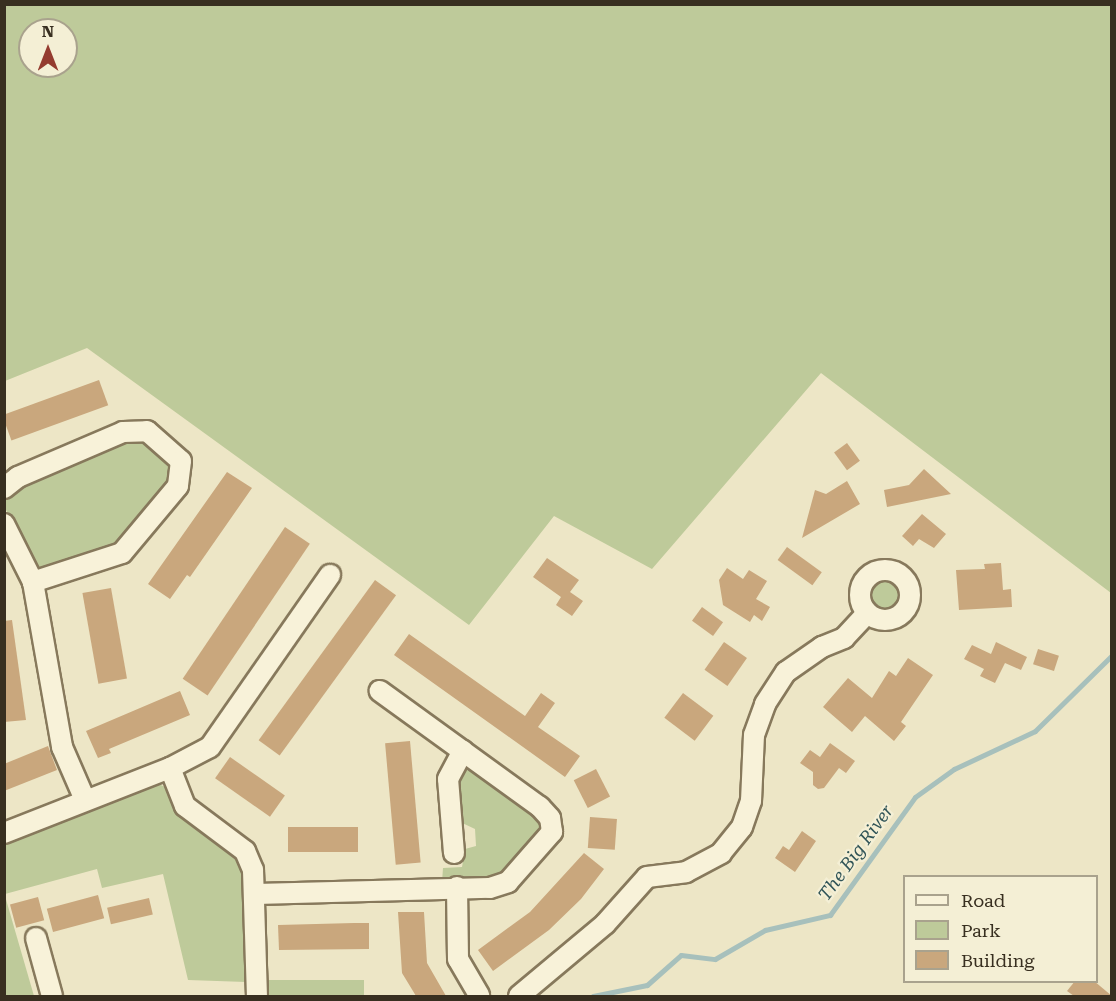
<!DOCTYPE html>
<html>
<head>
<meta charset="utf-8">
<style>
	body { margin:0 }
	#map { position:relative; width:1116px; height:1001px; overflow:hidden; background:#ede6c6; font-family:"Roboto Serif",serif }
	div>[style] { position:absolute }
	.green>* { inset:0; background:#beca9a; transform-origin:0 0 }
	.round { border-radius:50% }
	.stream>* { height:5px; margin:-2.5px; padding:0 2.5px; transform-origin:2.5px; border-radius:2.5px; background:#a7c0bc }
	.building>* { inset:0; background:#c9a77d; transform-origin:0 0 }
	.roads { filter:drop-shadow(2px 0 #87795c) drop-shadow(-2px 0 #87795c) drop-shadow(0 2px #87795c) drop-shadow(0 -2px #87795c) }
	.minor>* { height:20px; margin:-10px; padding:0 10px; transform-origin:10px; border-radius:10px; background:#f8f2d9 }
	.minor>.ring { margin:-10px; padding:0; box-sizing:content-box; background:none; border:20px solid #f8f2d9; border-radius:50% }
	span { translate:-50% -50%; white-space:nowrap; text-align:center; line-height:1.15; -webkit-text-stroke:4.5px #f4efd5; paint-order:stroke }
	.water-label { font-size:18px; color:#305457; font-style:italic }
	.frame { position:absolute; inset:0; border:6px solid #382f20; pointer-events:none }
	.legend { position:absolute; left:903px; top:875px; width:195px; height:108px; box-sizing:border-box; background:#f4efd5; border:2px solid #a9a28d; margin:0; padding:8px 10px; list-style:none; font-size:18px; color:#382f20 }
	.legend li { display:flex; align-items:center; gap:12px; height:30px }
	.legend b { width:30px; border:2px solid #a9a28d }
	.north { position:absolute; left:18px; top:18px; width:60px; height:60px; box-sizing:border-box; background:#f4efd5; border:2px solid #a9a28d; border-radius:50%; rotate:0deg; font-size:16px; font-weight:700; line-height:24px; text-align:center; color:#382f20 }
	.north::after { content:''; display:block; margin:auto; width:21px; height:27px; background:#943c2f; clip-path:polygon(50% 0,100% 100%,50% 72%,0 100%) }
</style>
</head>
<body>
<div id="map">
	<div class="green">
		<i style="clip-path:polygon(evenodd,5px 4px,1111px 5px,1111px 593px,821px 373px,652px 569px,554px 516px,469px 625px,87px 348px,5px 381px,5px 4px,30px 30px,66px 30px,66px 66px,30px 66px,30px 30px)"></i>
		<i style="clip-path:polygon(134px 439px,148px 444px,171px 465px,170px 482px,114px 548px,48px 570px,35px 566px,5px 508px,6px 496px,15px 487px)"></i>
		<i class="round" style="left:869px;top:581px;width:30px;height:30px"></i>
		<i style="clip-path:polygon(468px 770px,475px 770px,539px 815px,543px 825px,541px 833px,497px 879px,442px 882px,443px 868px,462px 867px,465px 849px,476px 846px,475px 829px,458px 821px,458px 774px)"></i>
		<i style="clip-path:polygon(153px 781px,167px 788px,176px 810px,241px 858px,245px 871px,246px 982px,188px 980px,163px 874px,102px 888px,97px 869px,5px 894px,5px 841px)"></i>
		<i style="clip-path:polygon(5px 896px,34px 996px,5px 996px)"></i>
		<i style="left:265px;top:980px;width:99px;height:16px"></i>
	</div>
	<div class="stream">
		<i style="left:593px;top:996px;width:55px;rotate:-11.5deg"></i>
		<i style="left:647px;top:985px;width:45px;rotate:-41.4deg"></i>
		<i style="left:681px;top:955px;width:34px;rotate:7deg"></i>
		<i style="left:715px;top:959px;width:58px;rotate:-30.1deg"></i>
		<i style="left:765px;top:930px;width:67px;rotate:-13deg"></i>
		<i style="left:830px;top:915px;width:145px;rotate:-54.2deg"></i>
		<i style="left:915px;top:797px;width:48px;rotate:-35.7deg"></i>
		<i style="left:954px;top:769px;width:89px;rotate:-25.1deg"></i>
		<i style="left:1035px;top:731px;width:108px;rotate:-44.6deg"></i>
	</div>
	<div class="building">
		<i style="left:99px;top:380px;width:27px;height:103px;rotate:70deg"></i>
		<i style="left:847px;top:443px;width:22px;height:16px;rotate:54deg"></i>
		<i style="clip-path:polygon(924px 469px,951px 494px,887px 507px,884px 490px,909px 485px)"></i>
		<i style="clip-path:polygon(227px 472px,252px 488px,190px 577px,187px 575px,170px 599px,148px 584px)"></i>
		<i style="clip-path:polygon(847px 481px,860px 504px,802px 538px,815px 490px,826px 494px)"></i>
		<i style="clip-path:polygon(922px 514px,946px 534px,934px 548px,919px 539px,913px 546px,902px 536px)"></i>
		<i style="left:285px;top:527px;width:30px;height:183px;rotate:34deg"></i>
		<i style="left:787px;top:547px;width:43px;height:16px;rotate:36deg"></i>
		<i style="clip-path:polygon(547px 558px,579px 580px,570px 592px,583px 601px,572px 616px,556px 605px,561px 597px,533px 577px)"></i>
		<i style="clip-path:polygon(1001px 563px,1003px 590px,1011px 589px,1012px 607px,959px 610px,956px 570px,985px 569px,984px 564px)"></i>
		<i style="clip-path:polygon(727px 568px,743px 579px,749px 570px,767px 581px,756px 599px,770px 607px,762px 621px,754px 615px,750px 622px,723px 605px,719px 580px)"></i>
		<i style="left:375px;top:580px;width:26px;height:198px;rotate:36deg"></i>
		<i style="left:111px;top:588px;width:92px;height:29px;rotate:80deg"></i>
		<i style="left:702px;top:607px;width:26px;height:17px;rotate:36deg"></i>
		<i style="clip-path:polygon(12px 620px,26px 720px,4px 722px,4px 621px)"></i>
		<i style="clip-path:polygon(409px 634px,525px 716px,541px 693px,555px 703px,538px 727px,580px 756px,565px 777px,394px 655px)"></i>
		<i style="left:724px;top:642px;width:28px;height:34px;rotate:35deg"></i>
		<i style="clip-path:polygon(996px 642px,1027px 657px,1021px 670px,1005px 663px,995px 683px,980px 676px,984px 669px,964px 659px,972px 645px,991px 654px)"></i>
		<i style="left:1038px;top:649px;width:22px;height:16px;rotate:18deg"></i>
		<i style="clip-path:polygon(908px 658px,933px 675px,901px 722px,906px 726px,894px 741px,865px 716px,852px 732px,823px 707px,848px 678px,872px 698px,889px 671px,896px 676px)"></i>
		<i style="clip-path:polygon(180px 691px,190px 715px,109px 749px,111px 753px,98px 758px,86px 731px)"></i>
		<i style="left:683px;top:693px;width:38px;height:31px;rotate:37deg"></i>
		<i style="left:410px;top:741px;width:122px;height:25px;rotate:85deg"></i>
		<i style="clip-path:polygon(830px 743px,855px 761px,846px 773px,839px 768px,824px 788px,818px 789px,813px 785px,813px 772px,800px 763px,810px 750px,820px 757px)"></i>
		<i style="clip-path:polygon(48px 746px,57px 770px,4px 791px,4px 764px)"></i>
		<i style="left:230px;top:757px;width:67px;height:26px;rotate:35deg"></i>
		<i style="left:596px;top:769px;width:31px;height:25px;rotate:63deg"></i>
		<i style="left:590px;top:817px;width:27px;height:31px;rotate:4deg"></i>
		<i style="left:288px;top:827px;width:70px;height:25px"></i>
		<i style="clip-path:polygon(802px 831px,816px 841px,795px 872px,775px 858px,783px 846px,789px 850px)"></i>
		<i style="clip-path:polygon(584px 853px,604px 869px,581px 899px,549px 930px,493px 971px,478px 950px,530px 912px)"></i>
		<i style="left:98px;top:895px;width:24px;height:53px;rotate:75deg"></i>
		<i style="left:38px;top:897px;width:24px;height:29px;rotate:75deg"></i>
		<i style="left:149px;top:898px;width:17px;height:43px;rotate:77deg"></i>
		<i style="clip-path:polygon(398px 912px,424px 912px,427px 963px,446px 996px,416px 996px,402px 973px)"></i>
		<i style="clip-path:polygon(354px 923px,369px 923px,369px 949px,279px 950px,278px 925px)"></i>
		<i style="clip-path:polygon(1075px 981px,1094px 981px,1112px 996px,1074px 996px,1067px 991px)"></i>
	</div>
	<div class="roads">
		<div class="minor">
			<i style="left:4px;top:488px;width:18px;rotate:-38deg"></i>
			<i style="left:18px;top:477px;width:114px;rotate:-23.2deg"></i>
			<i style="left:123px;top:432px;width:24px;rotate:-2deg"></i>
			<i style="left:147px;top:431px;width:45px;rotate:41.4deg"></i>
			<i style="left:181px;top:461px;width:25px;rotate:97deg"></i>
			<i style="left:178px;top:486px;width:87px;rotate:129.9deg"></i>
			<i style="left:122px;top:553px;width:94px;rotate:162deg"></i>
			<i style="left:4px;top:524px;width:65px;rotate:63.4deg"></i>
			<i style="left:33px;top:582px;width:168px;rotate:80deg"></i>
			<i style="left:62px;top:747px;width:58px;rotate:66.5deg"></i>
			<i class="ring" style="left:860px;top:570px;width:30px;height:30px"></i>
			<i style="left:170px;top:768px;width:41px;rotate:68.5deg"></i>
			<i style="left:185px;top:806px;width:75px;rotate:36.9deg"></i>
			<i style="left:245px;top:851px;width:21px;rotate:67deg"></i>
			<i style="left:253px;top:870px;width:126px;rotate:88.2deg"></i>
			<i style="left:4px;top:833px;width:178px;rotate:-21.4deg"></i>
			<i style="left:170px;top:768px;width:45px;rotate:-27.7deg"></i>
			<i style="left:210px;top:747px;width:210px;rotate:-55.1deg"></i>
			<i style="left:454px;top:853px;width:74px;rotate:-94.6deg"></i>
			<i style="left:448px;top:779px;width:32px;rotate:-62deg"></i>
			<i style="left:457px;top:887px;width:72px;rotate:89.2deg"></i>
			<i style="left:458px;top:959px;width:42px;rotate:59.7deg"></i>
			<i style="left:256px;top:894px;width:234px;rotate:-1.5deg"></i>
			<i style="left:490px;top:888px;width:19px;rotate:-18deg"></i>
			<i style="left:508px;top:882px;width:67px;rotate:-48.7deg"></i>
			<i style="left:552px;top:832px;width:14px;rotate:-98deg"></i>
			<i style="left:550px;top:818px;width:15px;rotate:-132deg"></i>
			<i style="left:540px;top:807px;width:198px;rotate:-144.1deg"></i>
			<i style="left:36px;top:938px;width:60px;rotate:74.6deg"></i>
			<i style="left:519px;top:996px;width:112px;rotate:-39.9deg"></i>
			<i style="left:605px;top:924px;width:63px;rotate:-48.2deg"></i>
			<i style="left:647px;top:877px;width:39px;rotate:-7deg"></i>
			<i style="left:686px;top:872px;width:40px;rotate:-28deg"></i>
			<i style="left:721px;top:853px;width:33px;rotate:-51deg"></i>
			<i style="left:742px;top:827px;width:28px;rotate:-71deg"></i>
			<i style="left:751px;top:801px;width:66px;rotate:-87.4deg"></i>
			<i style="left:754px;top:735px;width:33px;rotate:-70deg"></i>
			<i style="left:765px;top:704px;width:38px;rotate:-57deg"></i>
			<i style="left:786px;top:672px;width:44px;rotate:-34.8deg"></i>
			<i style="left:822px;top:647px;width:24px;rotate:-22deg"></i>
			<i style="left:844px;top:638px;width:34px;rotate:-47deg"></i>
		</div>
	</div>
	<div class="water-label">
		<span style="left:856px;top:853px;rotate:-54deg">The Big River</span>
	</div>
	<div class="frame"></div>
	<ul class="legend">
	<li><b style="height:8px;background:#f8f2d9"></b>Road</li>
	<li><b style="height:16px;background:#beca9a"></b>Park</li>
	<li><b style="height:16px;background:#c9a77d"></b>Building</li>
	</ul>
	<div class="north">N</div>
</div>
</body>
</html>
